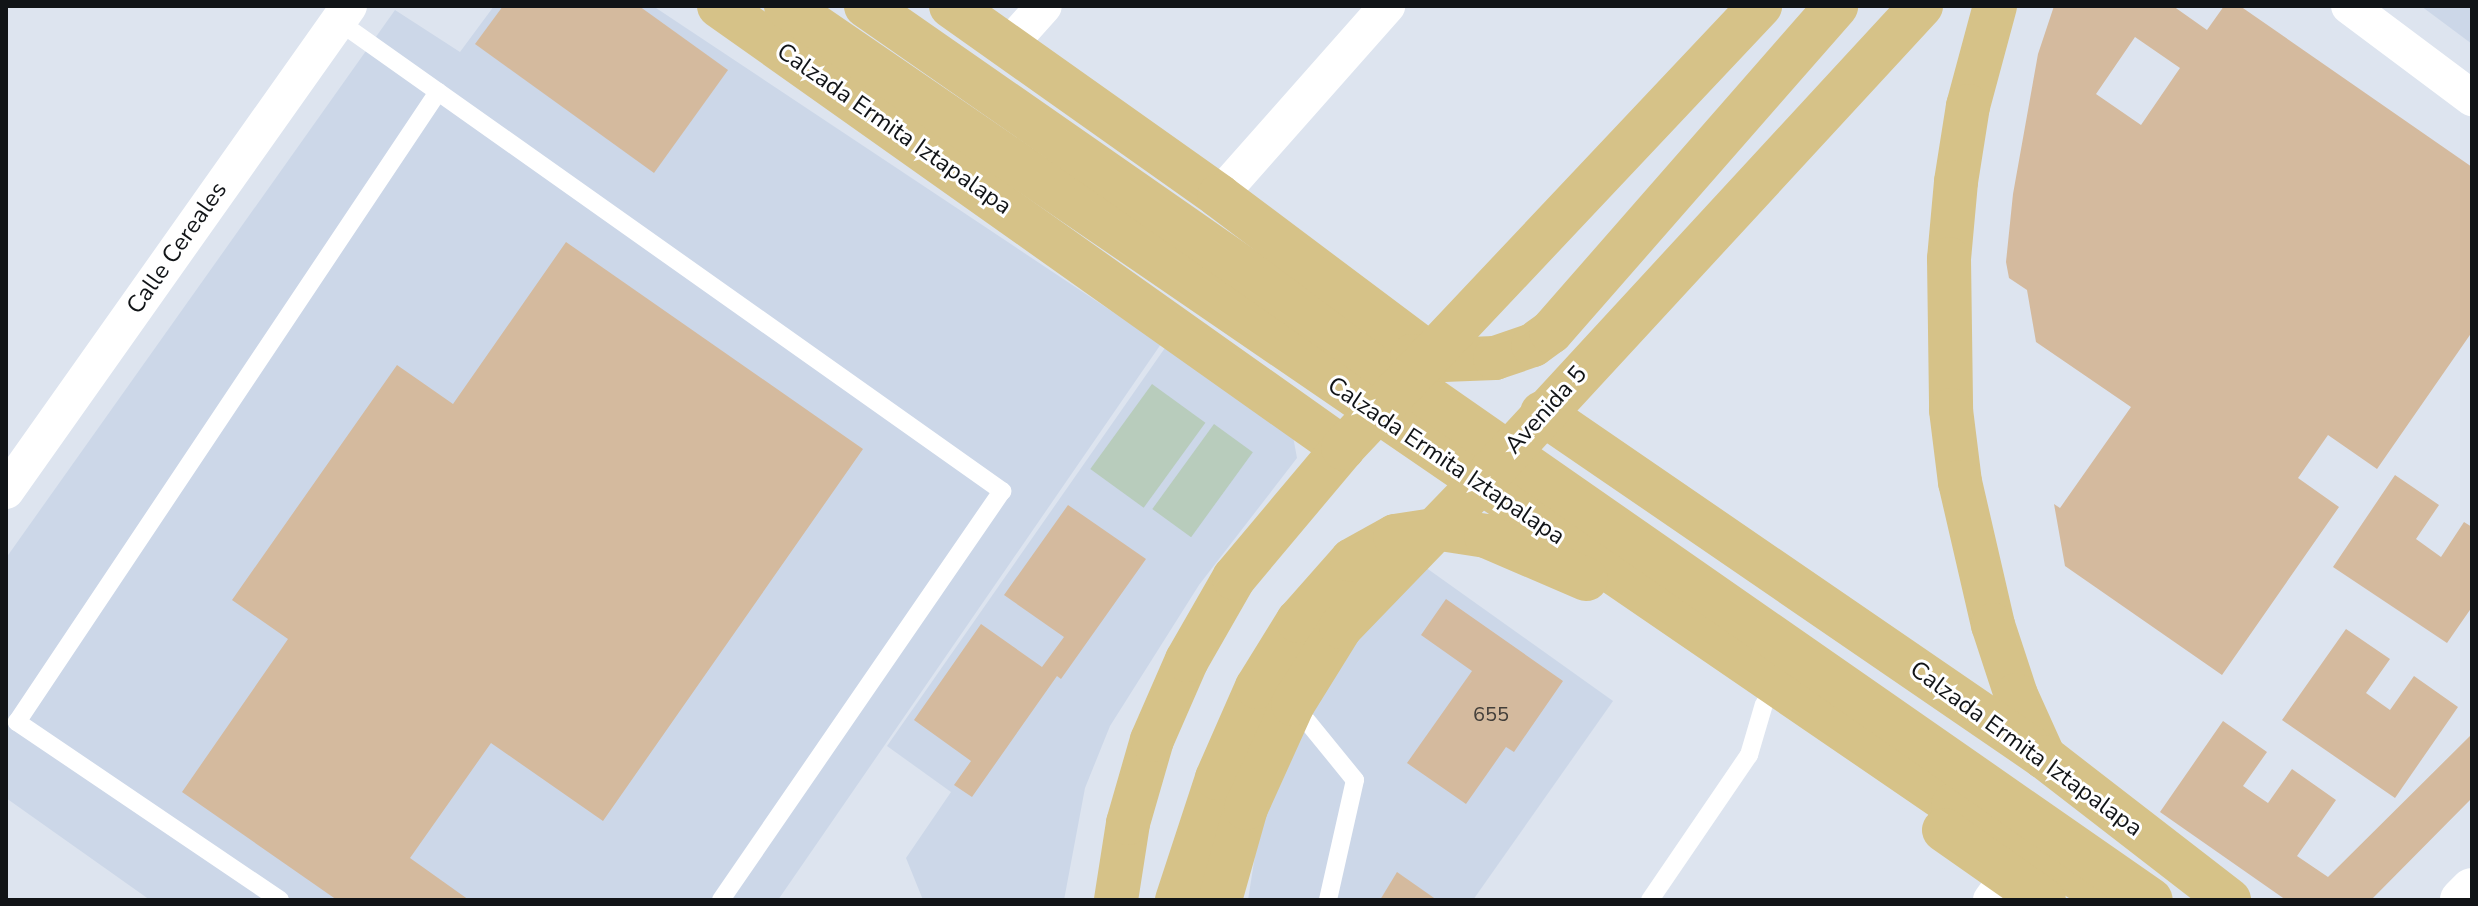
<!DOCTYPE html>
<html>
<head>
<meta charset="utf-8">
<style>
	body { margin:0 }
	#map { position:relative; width:2478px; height:906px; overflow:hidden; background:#dde4ef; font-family:"Nunito Sans",sans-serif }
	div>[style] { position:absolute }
	.built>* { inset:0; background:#ccd7e8 }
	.green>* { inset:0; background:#b8ccbc; transform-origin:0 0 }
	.building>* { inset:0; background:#d4ba9e }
	.lane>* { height:18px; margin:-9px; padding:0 9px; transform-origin:9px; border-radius:9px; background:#fff }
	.street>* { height:36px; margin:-18px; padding:0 18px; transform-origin:18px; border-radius:18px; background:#fff }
	.secondary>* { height:44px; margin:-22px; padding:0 22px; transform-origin:22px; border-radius:22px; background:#fff }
	.primary>* { height:44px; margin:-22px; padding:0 22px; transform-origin:22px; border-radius:22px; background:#d6c288 }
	span { translate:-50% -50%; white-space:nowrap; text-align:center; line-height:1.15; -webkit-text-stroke:6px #fff; paint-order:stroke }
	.number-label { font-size:20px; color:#423e39 }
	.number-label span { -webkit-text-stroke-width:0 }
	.street-label { font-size:24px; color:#111417 }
	.frame { position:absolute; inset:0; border:8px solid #111417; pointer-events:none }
</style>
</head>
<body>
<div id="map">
	<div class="built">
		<i style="clip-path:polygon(494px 6px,653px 6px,1161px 344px,778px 900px,150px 900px,6px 798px,6px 558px,395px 10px,460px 52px)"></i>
		<i style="clip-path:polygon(2421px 6px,2472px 6px,2472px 44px)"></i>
		<i style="clip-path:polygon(1167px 345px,1292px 431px,1297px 458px,1199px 585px,1110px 726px,1085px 788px,1064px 900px,923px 900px,906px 858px,951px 792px,887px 746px)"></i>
		<i style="clip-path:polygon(1425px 567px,1613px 701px,1473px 900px,1248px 900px,1260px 824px,1299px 721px,1349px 648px)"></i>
	</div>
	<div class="green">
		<i style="left:1152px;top:384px;width:66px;height:105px;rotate:36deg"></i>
		<i style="left:1214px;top:424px;width:48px;height:105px;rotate:36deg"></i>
	</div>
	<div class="building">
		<i style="clip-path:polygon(503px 6px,639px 6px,728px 70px,654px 173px,475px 44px)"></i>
		<i style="clip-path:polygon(evenodd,2054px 6px,2173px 6px,2207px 30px,2224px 6px,2240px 6px,2472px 167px,2472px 332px,2377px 469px,2328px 435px,2298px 478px,2339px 507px,2222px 675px,2065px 566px,2054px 504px,2060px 508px,2131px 407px,2036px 342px,2027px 290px,2009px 278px,2006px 262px,2013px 194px,2038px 54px,2054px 6px,2135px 37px,2180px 68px,2141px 125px,2096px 94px,2135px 37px)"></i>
		<i style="clip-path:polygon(566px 242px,863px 449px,603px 821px,491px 743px,410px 858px,469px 900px,337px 900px,182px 792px,288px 639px,232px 600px,397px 365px,453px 404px)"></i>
		<i style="clip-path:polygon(2395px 475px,2439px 505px,2416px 539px,2441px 557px,2464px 522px,2472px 527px,2472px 607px,2447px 643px,2333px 567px)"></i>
		<i style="clip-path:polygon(1068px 505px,1146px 559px,1061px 679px,1057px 676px,972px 797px,954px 785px,971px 761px,914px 720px,981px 624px,1042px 667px,1064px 637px,1004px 595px)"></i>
		<i style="clip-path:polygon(1446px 599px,1563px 681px,1514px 752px,1506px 747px,1466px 804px,1407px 763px,1472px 671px,1421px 635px)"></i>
		<i style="clip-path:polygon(2346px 629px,2390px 659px,2366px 693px,2390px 710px,2414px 676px,2458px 707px,2395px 798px,2282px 720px)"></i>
		<i style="clip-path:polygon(2223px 721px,2267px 752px,2243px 786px,2268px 803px,2292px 769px,2336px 800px,2297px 856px,2328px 877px,2472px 734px,2472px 798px,2371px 900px,2286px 900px,2160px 812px)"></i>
		<i style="clip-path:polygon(1397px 872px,1437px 900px,1380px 900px)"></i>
	</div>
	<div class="lane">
		<i style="left:338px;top:21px;width:814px;rotate:35.29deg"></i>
		<i style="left:1002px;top:491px;width:496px;rotate:124.5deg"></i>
		<i style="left:1293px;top:704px;width:98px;rotate:50.8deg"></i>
		<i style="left:1355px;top:780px;width:123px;rotate:102.7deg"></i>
		<i style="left:280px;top:900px;width:318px;rotate:-145.9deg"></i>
		<i style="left:17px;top:722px;width:758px;rotate:-56.25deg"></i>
		<i style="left:1650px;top:900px;width:176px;rotate:-55.7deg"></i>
		<i style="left:1749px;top:755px;width:53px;rotate:-73.6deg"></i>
	</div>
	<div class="street">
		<i style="left:2349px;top:6px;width:154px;rotate:36.8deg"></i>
		<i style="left:1009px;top:45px;width:52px;rotate:-48.1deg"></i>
		<i style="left:1219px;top:196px;width:254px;rotate:-48.5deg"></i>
		<i style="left:6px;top:491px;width:594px;rotate:-54.73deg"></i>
		<i style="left:1991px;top:900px;width:31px;rotate:-54deg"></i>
	</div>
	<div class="secondary">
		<i style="left:2462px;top:900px;width:14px;rotate:-45deg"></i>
	</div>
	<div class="primary">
		<i style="left:719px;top:6px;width:765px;rotate:35.31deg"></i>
		<i style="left:786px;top:6px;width:1414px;rotate:34.4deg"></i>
		<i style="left:1953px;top:805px;width:189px;rotate:30.2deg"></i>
		<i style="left:866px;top:6px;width:1565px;rotate:34.83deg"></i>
		<i style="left:951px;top:6px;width:329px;rotate:35.3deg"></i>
		<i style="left:1219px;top:196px;width:266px;rotate:36.9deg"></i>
		<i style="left:1995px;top:6px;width:104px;rotate:105.1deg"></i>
		<i style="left:1968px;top:106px;width:77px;rotate:99deg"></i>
		<i style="left:1956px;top:182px;width:77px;rotate:95.2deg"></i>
		<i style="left:1949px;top:259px;width:151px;rotate:89.2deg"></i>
		<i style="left:1951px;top:410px;width:73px;rotate:82.9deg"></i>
		<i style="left:1960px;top:482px;width:147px;rotate:77deg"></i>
		<i style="left:1993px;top:625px;width:74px;rotate:71.8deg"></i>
		<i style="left:2016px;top:695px;width:68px;rotate:65.7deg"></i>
		<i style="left:1412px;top:356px;width:31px;rotate:7deg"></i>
		<i style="left:1443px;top:360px;width:52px;rotate:-2.2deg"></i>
		<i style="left:1495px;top:358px;width:40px;rotate:-18.9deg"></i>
		<i style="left:1533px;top:345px;width:22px;rotate:-36deg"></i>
		<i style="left:1551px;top:332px;width:433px;rotate:-48.8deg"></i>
		<i style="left:1542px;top:413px;width:609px;rotate:34.42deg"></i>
		<i style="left:2044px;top:757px;width:234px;rotate:37.7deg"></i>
		<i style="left:1944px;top:830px;width:122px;rotate:35deg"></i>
		<i style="left:1116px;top:900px;width:78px;rotate:-81.1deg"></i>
		<i style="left:1128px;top:823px;width:86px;rotate:-73.9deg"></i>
		<i style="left:1152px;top:740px;width:87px;rotate:-66.4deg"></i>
		<i style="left:1187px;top:660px;width:95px;rotate:-60.2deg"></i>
		<i style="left:1234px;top:578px;width:170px;rotate:-50deg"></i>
		<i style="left:1343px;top:448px;width:608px;rotate:-46.67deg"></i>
		<i style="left:1177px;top:900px;width:128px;rotate:-71.8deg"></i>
		<i style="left:1217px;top:778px;width:99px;rotate:-66.3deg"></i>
		<i style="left:1257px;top:687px;width:78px;rotate:-58.2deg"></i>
		<i style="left:1298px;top:621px;width:81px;rotate:-48.5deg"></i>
		<i style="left:1352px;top:560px;width:49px;rotate:-29.2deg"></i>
		<i style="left:1395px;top:536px;width:47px;rotate:-8.7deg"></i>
		<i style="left:1441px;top:529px;width:46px;rotate:8.8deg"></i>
		<i style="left:1486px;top:536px;width:109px;rotate:23.3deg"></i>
		<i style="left:1220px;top:900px;width:96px;rotate:-74.2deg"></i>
		<i style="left:1246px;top:808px;width:114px;rotate:-65.7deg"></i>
		<i style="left:1293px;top:704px;width:91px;rotate:-58.1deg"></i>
		<i style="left:1341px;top:627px;width:213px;rotate:-46deg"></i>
		<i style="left:1489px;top:474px;width:637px;rotate:-47.29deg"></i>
	</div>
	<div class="number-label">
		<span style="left:1491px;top:714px">655</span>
	</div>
	<div class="street-label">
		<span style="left:894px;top:129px;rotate:35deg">Calzada Ermita Iztapalapa</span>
		<span style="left:177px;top:248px;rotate:-55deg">Calle Cereales</span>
		<span style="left:1546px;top:410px;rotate:-48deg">Avenida 5</span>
		<span style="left:1446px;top:461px;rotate:34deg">Calzada Ermita Iztapalapa</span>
		<span style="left:2026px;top:749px;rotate:36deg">Calzada Ermita Iztapalapa</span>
	</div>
	<div class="frame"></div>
</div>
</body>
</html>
